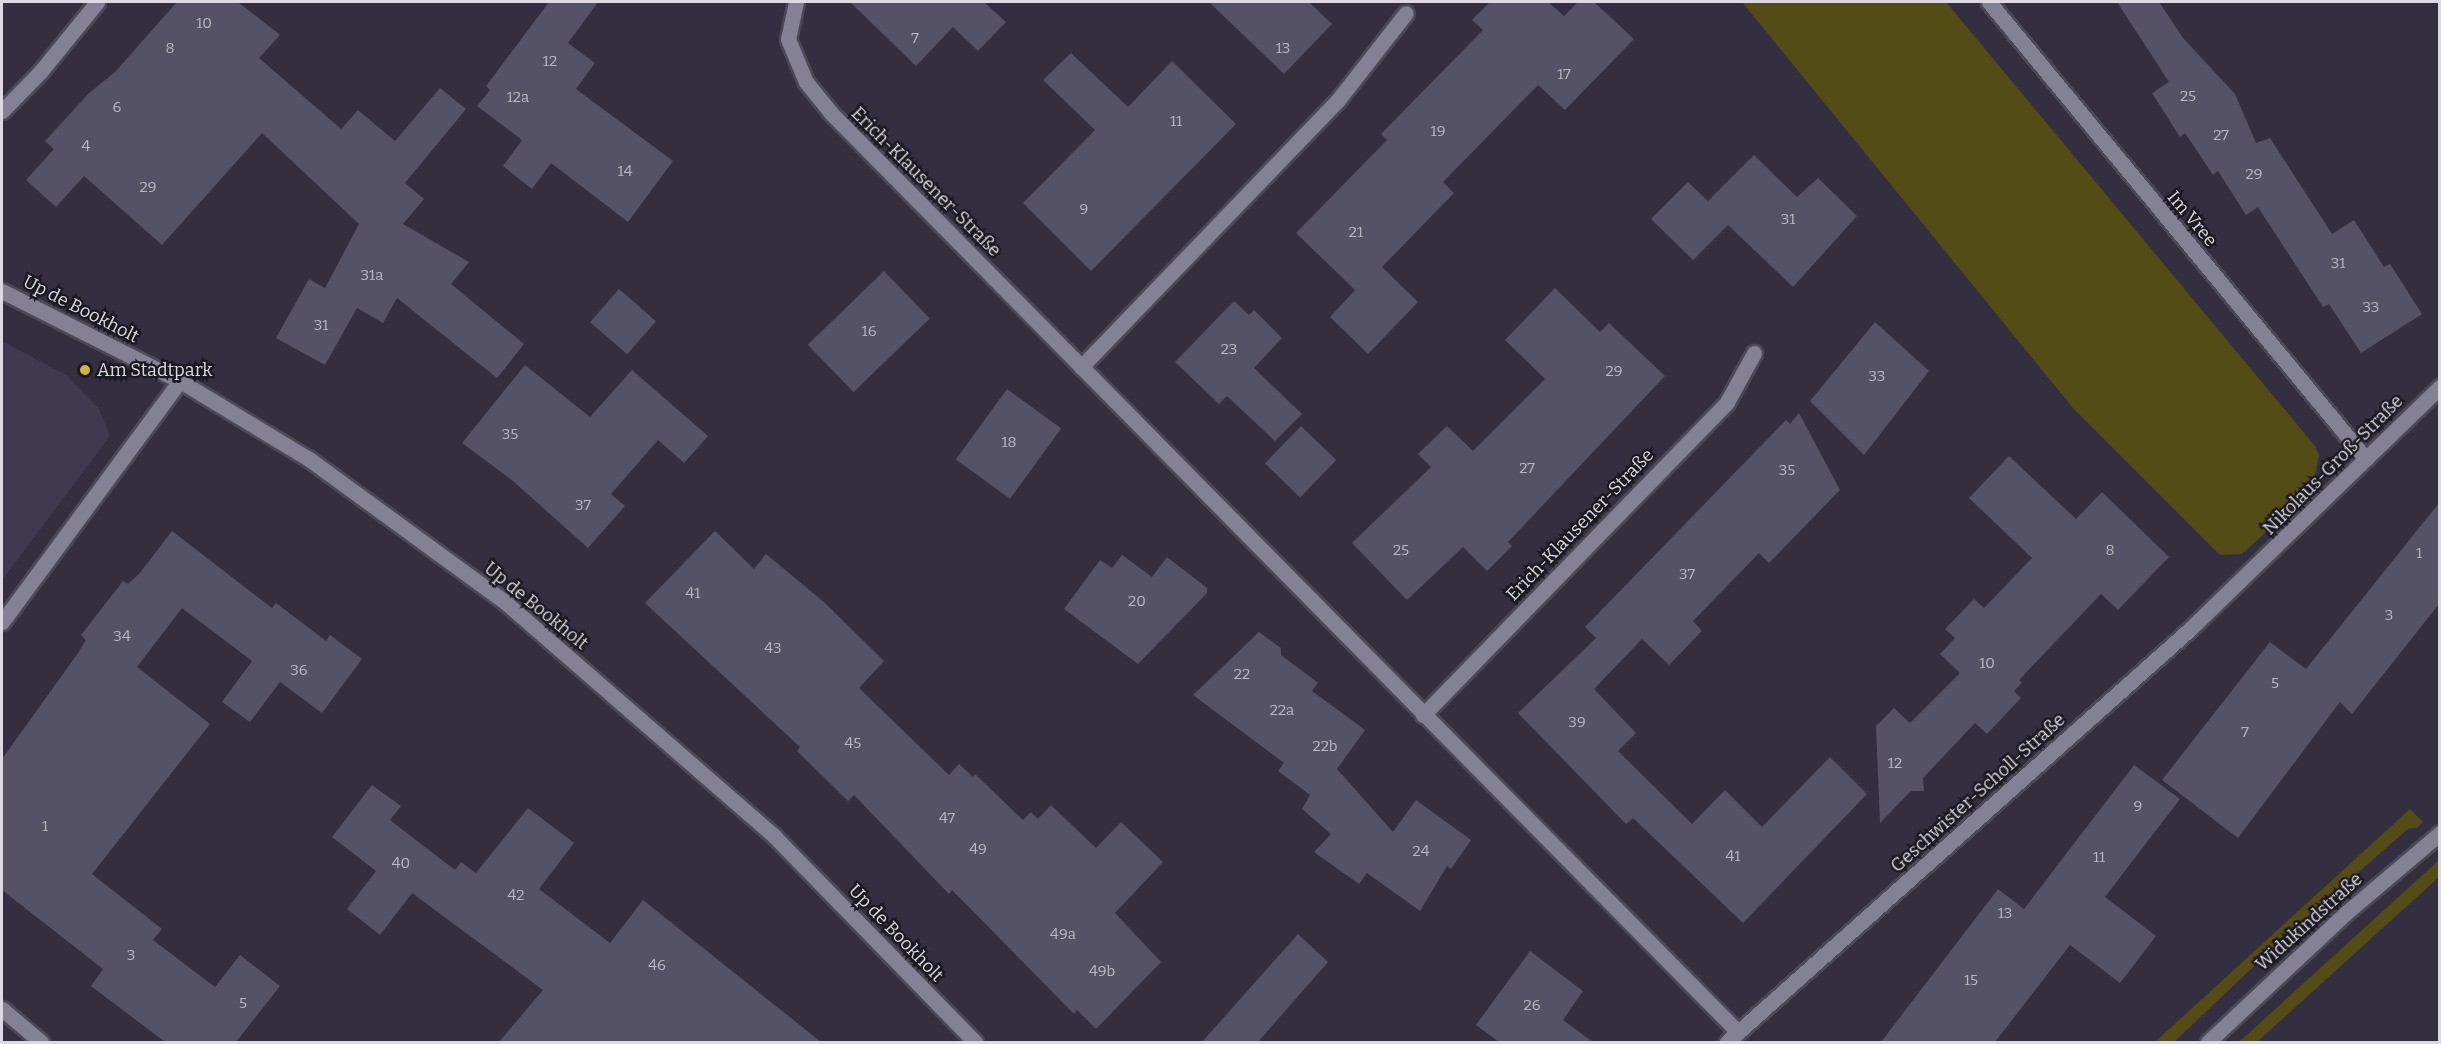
<!DOCTYPE html>
<html>
<head>
<meta charset="utf-8">
<style>
	body { margin:0 }
	#map { position:relative; width:2441px; height:1044px; overflow:hidden; background:#332e40; font-family:Bitter,serif }
	div>[style] { position:absolute }
	.built>* { inset:0; background:#403a50 }
	.green>* { inset:0; background:#544c15 }
	.building>* { inset:0; background:#565265; transform-origin:0 0 }
	.roads { filter:drop-shadow(2px 0 #4c4957) drop-shadow(-2px 0 #4c4957) drop-shadow(0 2px #4c4957) drop-shadow(0 -2px #4c4957) }
	.minor>* { height:15px; margin:-7.5px; padding:0 7.5px; transform-origin:7.5px; border-radius:7.5px; background:#858195 }
	.dots>* { width:16px; height:16px; translate:-50% -50%; box-sizing:border-box; border:3px solid #1a1820; border-radius:50% }
	span { translate:-50% -50%; white-space:nowrap; text-align:center; line-height:1.15; -webkit-text-stroke:4.5px #1a1820; paint-order:stroke }
	.number-label { font-size:15px; color:#bab7c4 }
	.number-label span { -webkit-text-stroke-width:0 }
	.street-label { font-size:18px; color:#dcd9e4 }
	.poi-label { font-size:18px; color:#dcd9e4 }
	.left { translate:0 -50%; text-align:left }
	.frame { position:absolute; inset:0; border:3px solid #dcd9e4; pointer-events:none }
</style>
</head>
<body>
<div id="map">
	<div class="built">
		<i style="clip-path:polygon(2px 341px,66px 375px,99px 409px,110px 436px,2px 580px)"></i>
	</div>
	<div class="green">
		<i style="clip-path:polygon(1742px 2px,1946px 2px,2315px 446px,2319px 455px,2314px 480px,2299px 502px,2242px 554px,2220px 555px,2073px 408px)"></i>
		<i style="clip-path:polygon(2410px 809px,2423px 822px,2417px 828px,2409px 828px,2289px 933px,2174px 1042px,2155px 1042px)"></i>
		<i style="clip-path:polygon(2439px 853px,2439px 877px,2257px 1042px,2239px 1042px,2438px 861px)"></i>
	</div>
	<div class="building">
		<i style="clip-path:polygon(177px 2px,238px 2px,280px 35px,259px 58px,341px 129px,358px 110px,395px 141px,440px 88px,466px 109px,405px 183px,424px 199px,403px 224px,469px 262px,451px 284px,524px 344px,497px 378px,397px 298px,383px 323px,357px 308px,325px 365px,276px 338px,309px 279px,325px 288px,359px 224px,262px 133px,162px 245px,84px 176px,56px 207px,26px 180px,54px 149px,45px 141px,89px 93px,115px 72px)"></i>
		<i style="clip-path:polygon(549px 2px,598px 2px,568px 43px,595px 63px,576px 89px,673px 161px,628px 222px,551px 163px,532px 189px,503px 166px,522px 140px,477px 106px,490px 90px,486px 86px)"></i>
		<i style="clip-path:polygon(850px 2px,984px 2px,1006px 22px,978px 51px,953px 27px,916px 66px)"></i>
		<i style="clip-path:polygon(1209px 2px,1309px 2px,1332px 24px,1284px 74px)"></i>
		<i style="clip-path:polygon(1490px 2px,1548px 2px,1564px 16px,1578px 2px,1594px 2px,1634px 39px,1565px 110px,1538px 85px,1443px 182px,1454px 193px,1382px 267px,1418px 302px,1368px 354px,1330px 317px,1355px 290px,1296px 233px,1387px 140px,1381px 134px,1483px 30px,1472px 20px)"></i>
		<i style="clip-path:polygon(2117px 2px,2159px 2px,2183px 38px,2235px 94px,2256px 143px,2270px 138px,2332px 234px,2354px 220px,2384px 267px,2390px 264px,2422px 314px,2361px 353px,2329px 304px,2323px 307px,2258px 207px,2246px 215px,2218px 171px,2213px 175px,2185px 133px,2180px 137px,2152px 93px,2169px 82px)"></i>
		<i style="clip-path:polygon(1071px 53px,1128px 107px,1172px 61px,1236px 124px,1091px 271px,1023px 203px,1095px 130px,1043px 80px)"></i>
		<i style="clip-path:polygon(1754px 155px,1797px 197px,1818px 178px,1857px 216px,1793px 287px,1728px 225px,1693px 260px,1651px 219px,1688px 182px,1708px 201px)"></i>
		<i style="left:884px;top:271px;width:66px;height:106px;rotate:46deg"></i>
		<i style="clip-path:polygon(1555px 288px,1600px 332px,1609px 323px,1665px 376px,1508px 542px,1512px 546px,1487px 571px,1463px 547px,1407px 600px,1352px 543px,1431px 467px,1418px 454px,1447px 426px,1473px 451px,1545px 379px,1505px 340px)"></i>
		<i style="left:619px;top:289px;width:49px;height:44px;rotate:41deg"></i>
		<i style="clip-path:polygon(1234px 301px,1249px 315px,1254px 310px,1282px 338px,1254px 368px,1302px 414px,1275px 441px,1227px 396px,1219px 404px,1175px 362px)"></i>
		<i style="clip-path:polygon(1875px 322px,1929px 371px,1864px 455px,1810px 401px)"></i>
		<i style="clip-path:polygon(525px 365px,590px 417px,632px 370px,708px 436px,684px 463px,658px 440px,611px 494px,625px 506px,588px 548px,513px 481px,462px 443px)"></i>
		<i style="left:1007px;top:389px;width:67px;height:87px;rotate:36deg"></i>
		<i style="clip-path:polygon(1799px 413px,1840px 490px,1769px 563px,1759px 553px,1693px 621px,1702px 631px,1669px 665px,1642px 639px,1594px 689px,1636px 733px,1618px 751px,1692px 824px,1725px 790px,1762px 827px,1830px 757px,1867px 794px,1743px 923px,1633px 818px,1626px 824px,1518px 713px,1596px 638px,1585px 627px,1786px 420px,1790px 424px)"></i>
		<i style="left:1301px;top:426px;width:49px;height:52px;rotate:44deg"></i>
		<i style="clip-path:polygon(2009px 456px,2076px 519px,2102px 492px,2169px 557px,2118px 610px,2101px 594px,2019px 680px,2022px 683px,2014px 691px,2021px 698px,1987px 734px,1975px 723px,1923px 778px,1924px 791px,1911px 791px,1880px 823px,1876px 726px,1894px 708px,1910px 723px,1960px 673px,1940px 654px,1955px 638px,1945px 629px,1974px 599px,1984px 608px,2032px 558px,1969px 498px)"></i>
		<i style="clip-path:polygon(2439px 503px,2439px 604px,2352px 714px,2340px 702px,2238px 838px,2162px 780px,2270px 642px,2306px 669px)"></i>
		<i style="clip-path:polygon(172px 531px,272px 608px,276px 603px,326px 641px,330px 635px,362px 659px,322px 713px,280px 682px,250px 722px,222px 702px,252px 661px,182px 608px,137px 667px,210px 724px,92px 874px,162px 929px,153px 940px,215px 987px,240px 955px,280px 986px,236px 1042px,165px 1042px,91px 986px,103px 969px,2px 890px,2px 759px,78px 653px,86px 640px,81px 635px,123px 581px,128px 584px,139px 574px)"></i>
		<i style="clip-path:polygon(715px 531px,754px 569px,766px 554px,824px 602px,884px 661px,859px 688px,949px 775px,959px 764px,973px 777px,975px 774px,1023px 820px,1031px 812px,1038px 819px,1051px 805px,1096px 848px,1121px 822px,1163px 862px,1115px 913px,1161px 962px,1096px 1029px,1077px 1010px,1074px 1014px,952px 890px,949px 894px,854px 795px,848px 801px,797px 751px,800px 747px,645px 603px)"></i>
		<i style="clip-path:polygon(1122px 555px,1152px 577px,1167px 557px,1207px 588px,1207px 593px,1138px 664px,1064px 609px,1100px 560px,1112px 568px)"></i>
		<i style="clip-path:polygon(1259px 632px,1281px 648px,1281px 655px,1318px 683px,1312px 691px,1365px 730px,1337px 769px,1393px 832px,1416px 800px,1471px 840px,1451px 869px,1447px 866px,1420px 911px,1367px 873px,1359px 884px,1314px 852px,1331px 834px,1302px 809px,1310px 795px,1278px 771px,1284px 763px,1193px 695px)"></i>
		<i style="clip-path:polygon(2134px 765px,2180px 799px,2105px 897px,2156px 936px,2120px 983px,2070px 945px,1995px 1042px,1881px 1042px,1998px 889px,2024px 909px)"></i>
		<i style="clip-path:polygon(372px 785px,401px 806px,390px 820px,455px 870px,461px 862px,476px 873px,528px 808px,574px 843px,539px 889px,610px 943px,643px 900px,821px 1042px,499px 1042px,543px 990px,412px 893px,380px 935px,347px 909px,376px 871px,332px 837px)"></i>
		<i style="clip-path:polygon(1298px 934px,1328px 962px,1258px 1042px,1202px 1042px)"></i>
		<i style="clip-path:polygon(1530px 951px,1583px 991px,1563px 1020px,1593px 1042px,1499px 1042px,1476px 1025px)"></i>
	</div>
	<div class="roads">
		<div class="minor">
			<i style="left:796px;top:2px;width:38px;rotate:102deg"></i>
			<i style="left:788px;top:39px;width:47px;rotate:67.3deg"></i>
			<i style="left:806px;top:82px;width:38px;rotate:51deg"></i>
			<i style="left:830px;top:112px;width:1293px;rotate:45.38deg"></i>
			<i style="left:1989px;top:2px;width:592px;rotate:50.48deg"></i>
			<i style="left:2px;top:111px;width:56px;rotate:-45.7deg"></i>
			<i style="left:41px;top:71px;width:89px;rotate:-50.9deg"></i>
			<i style="left:2px;top:291px;width:199px;rotate:26.8deg"></i>
			<i style="left:180px;top:381px;width:151px;rotate:31.2deg"></i>
			<i style="left:309px;top:459px;width:243px;rotate:36.1deg"></i>
			<i style="left:505px;top:602px;width:357px;rotate:41deg"></i>
			<i style="left:774px;top:836px;width:288px;rotate:45.7deg"></i>
			<i style="left:1081px;top:367px;width:371px;rotate:-46.1deg"></i>
			<i style="left:1338px;top:100px;width:110px;rotate:-52deg"></i>
			<i style="left:2px;top:622px;width:300px;rotate:-53.6deg"></i>
			<i style="left:1423px;top:715px;width:436px;rotate:-45.8deg"></i>
			<i style="left:1727px;top:402px;width:56px;rotate:-61.1deg"></i>
			<i style="left:2px;top:1009px;width:51px;rotate:40.2deg"></i>
			<i style="left:1727px;top:1042px;width:620px;rotate:-41.73deg"></i>
			<i style="left:2190px;top:629px;width:348px;rotate:-44.1deg"></i>
			<i style="left:2208px;top:1042px;width:190px;rotate:-43.1deg"></i>
			<i style="left:2347px;top:912px;width:122px;rotate:-40.3deg"></i>
		</div>
	</div>
	<div class="dots">
		<i style="left:85px;top:370px;background:#ccb939"></i>
	</div>
	<div class="number-label">
		<span style="left:204px;top:24px">10</span>
		<span style="left:915px;top:39px">7</span>
		<span style="left:170px;top:49px">8</span>
		<span style="left:1283px;top:49px">13</span>
		<span style="left:550px;top:62px">12</span>
		<span style="left:1564px;top:75px">17</span>
		<span style="left:2188px;top:97px">25</span>
		<span style="left:518px;top:98px">12a</span>
		<span style="left:117px;top:108px">6</span>
		<span style="left:1176px;top:122px">11</span>
		<span style="left:1438px;top:132px">19</span>
		<span style="left:2221px;top:136px">27</span>
		<span style="left:86px;top:147px">4</span>
		<span style="left:625px;top:172px">14</span>
		<span style="left:2254px;top:175px">29</span>
		<span style="left:148px;top:188px">29</span>
		<span style="left:1084px;top:210px">9</span>
		<span style="left:1788px;top:220px">31</span>
		<span style="left:1356px;top:233px">21</span>
		<span style="left:2338px;top:264px">31</span>
		<span style="left:372px;top:276px">31a</span>
		<span style="left:2371px;top:308px">33</span>
		<span style="left:321px;top:326px">31</span>
		<span style="left:869px;top:332px">16</span>
		<span style="left:1229px;top:350px">23</span>
		<span style="left:1614px;top:372px">29</span>
		<span style="left:1877px;top:377px">33</span>
		<span style="left:510px;top:435px">35</span>
		<span style="left:1009px;top:443px">18</span>
		<span style="left:1527px;top:469px">27</span>
		<span style="left:1787px;top:471px">35</span>
		<span style="left:583px;top:506px">37</span>
		<span style="left:1401px;top:551px">25</span>
		<span style="left:2110px;top:551px">8</span>
		<span style="left:2419px;top:554px">1</span>
		<span style="left:1687px;top:575px">37</span>
		<span style="left:693px;top:594px">41</span>
		<span style="left:1137px;top:602px">20</span>
		<span style="left:2389px;top:616px">3</span>
		<span style="left:122px;top:637px">34</span>
		<span style="left:773px;top:649px">43</span>
		<span style="left:1987px;top:664px">10</span>
		<span style="left:299px;top:671px">36</span>
		<span style="left:1242px;top:675px">22</span>
		<span style="left:2275px;top:684px">5</span>
		<span style="left:1282px;top:711px">22a</span>
		<span style="left:1577px;top:723px">39</span>
		<span style="left:2245px;top:733px">7</span>
		<span style="left:853px;top:744px">45</span>
		<span style="left:1325px;top:747px">22b</span>
		<span style="left:1895px;top:764px">12</span>
		<span style="left:2138px;top:807px">9</span>
		<span style="left:947px;top:819px">47</span>
		<span style="left:45px;top:827px">1</span>
		<span style="left:978px;top:850px">49</span>
		<span style="left:1421px;top:852px">24</span>
		<span style="left:1733px;top:857px">41</span>
		<span style="left:2099px;top:858px">11</span>
		<span style="left:401px;top:864px">40</span>
		<span style="left:516px;top:896px">42</span>
		<span style="left:2005px;top:914px">13</span>
		<span style="left:1063px;top:935px">49a</span>
		<span style="left:131px;top:956px">3</span>
		<span style="left:657px;top:966px">46</span>
		<span style="left:1102px;top:972px">49b</span>
		<span style="left:1971px;top:981px">15</span>
		<span style="left:243px;top:1004px">5</span>
		<span style="left:1532px;top:1006px">26</span>
	</div>
	<div class="street-label">
		<span style="left:926px;top:182px;rotate:45deg">Erich-Klausener-Straße</span>
		<span style="left:2192px;top:219px;rotate:50deg">Im Vree</span>
		<span style="left:81px;top:309px;rotate:27deg">Up de Bookholt</span>
		<span style="left:2333px;top:465px;rotate:-45deg">Nikolaus-Groß-Straße</span>
		<span style="left:1580px;top:525px;rotate:-46deg">Erich-Klausener-Straße</span>
		<span style="left:536px;top:606px;rotate:39deg">Up de Bookholt</span>
		<span style="left:1978px;top:793px;rotate:-42deg">Geschwister-Scholl-Straße</span>
		<span style="left:2309px;top:922px;rotate:-42deg">Widukindstraße</span>
		<span style="left:896px;top:933px;rotate:46deg">Up de Bookholt</span>
	</div>
	<div class="poi-label">
		<span class="left" style="left:97px;top:370px">Am Stadtpark</span>
	</div>
	<div class="frame"></div>
</div>
</body>
</html>
